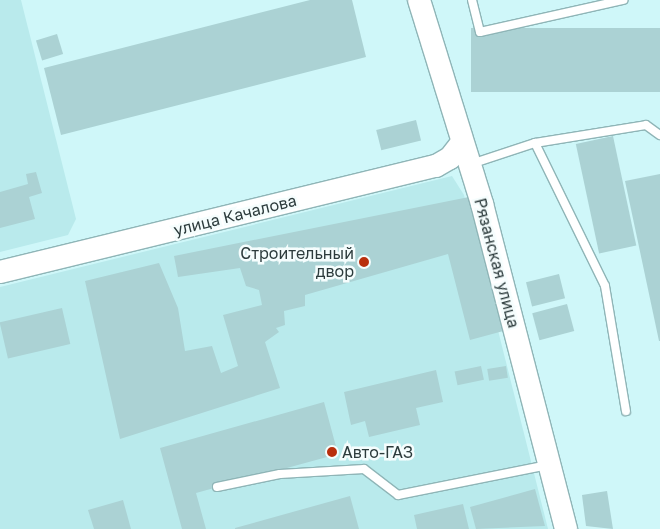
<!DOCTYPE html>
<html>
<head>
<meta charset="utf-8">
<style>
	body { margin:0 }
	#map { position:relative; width:660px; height:529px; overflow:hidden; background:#cff7f9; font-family:"Golos Text",sans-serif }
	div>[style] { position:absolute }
	.built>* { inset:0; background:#b9eaec }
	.building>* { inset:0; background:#abd2d4; transform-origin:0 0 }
	.roads { filter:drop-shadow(1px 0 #8fb5b7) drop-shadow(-1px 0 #8fb5b7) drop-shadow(0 1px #8fb5b7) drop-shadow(0 -1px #8fb5b7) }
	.lane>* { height:8px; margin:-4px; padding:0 4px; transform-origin:4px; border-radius:4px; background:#fff }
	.secondary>* { height:22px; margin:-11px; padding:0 11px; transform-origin:11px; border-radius:11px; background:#fff }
	.dots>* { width:14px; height:14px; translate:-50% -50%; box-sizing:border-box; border:2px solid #f5fdfd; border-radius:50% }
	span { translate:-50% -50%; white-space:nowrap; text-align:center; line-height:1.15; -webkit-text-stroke:5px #f5fdfd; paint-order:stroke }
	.street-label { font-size:16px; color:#2c3b3c }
	.poi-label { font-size:16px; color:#2c3b3c }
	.right { translate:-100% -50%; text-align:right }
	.left { translate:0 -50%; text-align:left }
</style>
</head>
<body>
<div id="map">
	<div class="built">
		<i style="clip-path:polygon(0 0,21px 0,76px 219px,68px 235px,0 252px)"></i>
		<i style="clip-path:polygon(452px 176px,464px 195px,548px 529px,0 529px,0 287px)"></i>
	</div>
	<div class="building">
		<i style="clip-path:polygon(310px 0,352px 0,366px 57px,61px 135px,44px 68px)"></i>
		<i style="left:660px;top:28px;width:64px;height:189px;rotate:90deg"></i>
		<i style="left:57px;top:34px;width:21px;height:22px;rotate:73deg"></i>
		<i style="left:416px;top:120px;width:21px;height:41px;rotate:76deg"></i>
		<i style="left:613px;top:136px;width:112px;height:38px;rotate:78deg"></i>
		<i style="clip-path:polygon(36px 172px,42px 193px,29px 197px,35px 219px,0 228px,0 192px,28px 184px,26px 174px)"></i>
		<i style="clip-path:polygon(660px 174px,660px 341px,659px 341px,625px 181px)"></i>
		<i style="clip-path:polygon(469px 197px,507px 330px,470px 340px,448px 254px,305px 295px,305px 306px,284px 311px,285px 325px,276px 328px,279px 332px,265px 342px,280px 388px,120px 439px,85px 281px,159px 263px,178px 308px,185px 351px,212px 346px,221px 373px,238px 366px,223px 315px,262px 305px,259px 290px,246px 286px,240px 268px,178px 277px,174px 256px)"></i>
		<i style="left:559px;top:274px;width:25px;height:34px;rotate:76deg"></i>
		<i style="left:567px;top:304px;width:28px;height:36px;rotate:75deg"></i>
		<i style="left:62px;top:308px;width:37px;height:64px;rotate:77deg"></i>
		<i style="left:481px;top:366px;width:14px;height:27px;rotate:78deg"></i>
		<i style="left:506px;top:366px;width:12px;height:19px;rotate:81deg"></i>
		<i style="clip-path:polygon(436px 370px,443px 402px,416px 408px,420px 425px,369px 437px,365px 421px,351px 425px,344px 392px)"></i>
		<i style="clip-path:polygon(324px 402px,338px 454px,196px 493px,206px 529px,182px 529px,160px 448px)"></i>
		<i style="clip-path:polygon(535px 489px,545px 526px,476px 529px,470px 507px)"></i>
		<i style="clip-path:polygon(607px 491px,613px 529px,586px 526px,582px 495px)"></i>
		<i style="clip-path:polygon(350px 496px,359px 529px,235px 529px,235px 528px)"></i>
		<i style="clip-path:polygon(123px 500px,131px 529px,94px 529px,88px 510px)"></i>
		<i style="clip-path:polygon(463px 504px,469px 529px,417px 529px,414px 515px)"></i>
	</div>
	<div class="roads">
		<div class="lane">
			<i style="left:472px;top:0;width:33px;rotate:76deg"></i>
			<i style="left:480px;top:32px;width:147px;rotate:-12.6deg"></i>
			<i style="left:535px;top:143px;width:159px;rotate:63.9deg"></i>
			<i style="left:605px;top:286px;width:127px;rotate:80.5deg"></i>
			<i style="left:471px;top:164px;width:67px;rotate:-18.2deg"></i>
			<i style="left:535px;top:143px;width:112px;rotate:-9.2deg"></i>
			<i style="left:646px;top:125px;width:17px;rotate:36deg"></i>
			<i style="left:217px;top:487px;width:64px;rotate:-11.7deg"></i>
			<i style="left:280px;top:474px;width:84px;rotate:-3.4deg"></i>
			<i style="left:364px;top:469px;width:43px;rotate:37.4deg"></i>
			<i style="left:398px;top:495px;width:153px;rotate:-11.3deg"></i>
		</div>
		<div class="secondary">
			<i style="left:419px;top:0;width:214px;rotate:72.8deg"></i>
			<i style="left:482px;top:204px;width:336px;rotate:75.5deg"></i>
			<i style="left:0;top:272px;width:449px;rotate:-13.7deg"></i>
			<i style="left:436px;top:166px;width:16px;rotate:-30deg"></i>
			<i style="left:450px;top:158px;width:18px;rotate:-52deg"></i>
		</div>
	</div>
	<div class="dots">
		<i style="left:364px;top:262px;background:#b92f0d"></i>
		<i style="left:332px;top:452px;background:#b92f0d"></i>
	</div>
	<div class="street-label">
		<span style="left:235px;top:215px;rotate:-14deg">улица Качалова</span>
		<span style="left:497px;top:263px;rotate:75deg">Рязанская улица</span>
	</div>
	<div class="poi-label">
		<span class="right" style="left:354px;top:262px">Строительный<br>двор</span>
		<span class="left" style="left:342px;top:452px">Авто-ГАЗ</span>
	</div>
</div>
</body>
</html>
